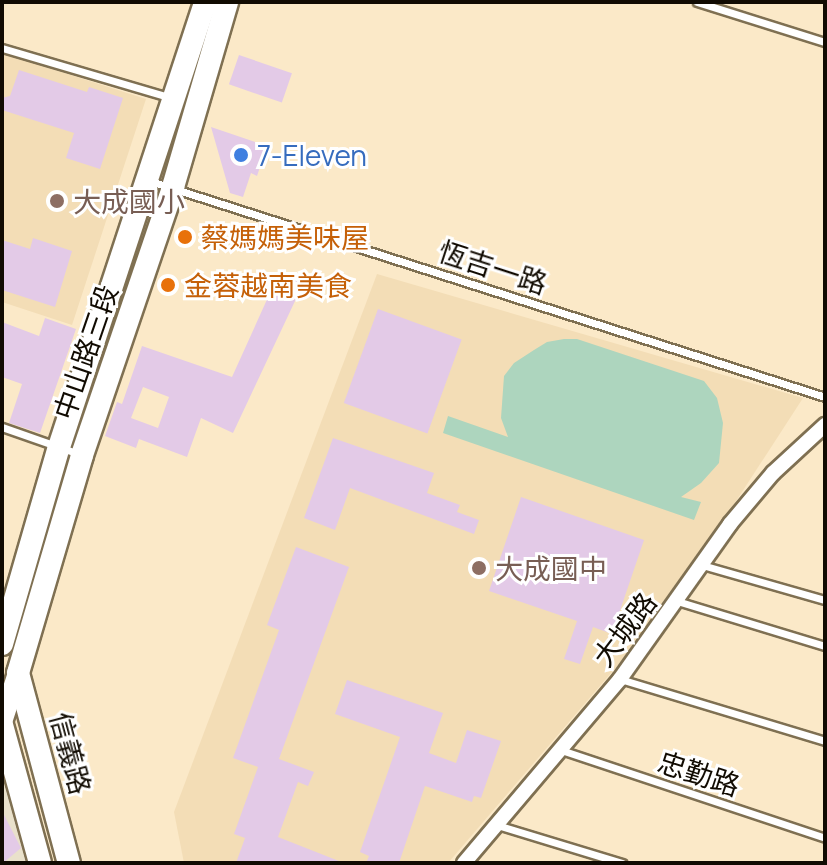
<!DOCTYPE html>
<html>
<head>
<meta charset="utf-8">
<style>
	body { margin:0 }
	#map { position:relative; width:827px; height:865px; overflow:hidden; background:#fbe9c8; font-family:Manrope,"Noto Sans TC",sans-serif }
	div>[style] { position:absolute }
	.built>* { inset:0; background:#f3ddb6 }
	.industrial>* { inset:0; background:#e9e1cb }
	.green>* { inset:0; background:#add5be }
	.building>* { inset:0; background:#e3cae7; transform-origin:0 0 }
	.roads { filter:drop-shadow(2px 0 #7f7052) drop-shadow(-2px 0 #7f7052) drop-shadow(0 2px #7f7052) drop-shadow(0 -2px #7f7052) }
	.lane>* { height:7px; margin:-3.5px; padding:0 3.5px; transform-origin:3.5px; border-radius:3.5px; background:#fff }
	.street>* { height:14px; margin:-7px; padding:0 7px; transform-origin:7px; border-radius:7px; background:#fff }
	.secondary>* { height:20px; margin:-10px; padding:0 10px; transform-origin:10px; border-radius:10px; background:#fff }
	.primary>* { height:22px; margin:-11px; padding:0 11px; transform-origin:11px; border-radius:11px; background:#fff }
	.dots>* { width:22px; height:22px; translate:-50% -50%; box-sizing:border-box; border:4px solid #fff; border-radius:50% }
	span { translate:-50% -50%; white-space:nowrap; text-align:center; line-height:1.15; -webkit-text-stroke:6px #fff; paint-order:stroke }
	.shop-label { font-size:28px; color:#366cbe }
	.left { translate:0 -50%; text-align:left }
	.education-label { font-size:28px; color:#785e54 }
	.food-label { font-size:28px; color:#c56008 }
	.street-label { font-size:28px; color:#110b02 }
	.frame { position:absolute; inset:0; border:4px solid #110b02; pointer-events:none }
</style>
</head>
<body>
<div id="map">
	<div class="built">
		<i style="clip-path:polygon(2px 53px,146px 99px,72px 325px,2px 302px)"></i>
		<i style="clip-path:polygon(377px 274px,803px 398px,666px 609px,448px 863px,184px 863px,174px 812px)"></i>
	</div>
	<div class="industrial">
		<i style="clip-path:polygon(2px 769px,27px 863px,2px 863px)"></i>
	</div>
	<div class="green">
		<i style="clip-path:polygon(564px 339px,577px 339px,704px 381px,717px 398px,723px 423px,719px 463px,701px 483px,681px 497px,701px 502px,694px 520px,443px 433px,448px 416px,508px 437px,501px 418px,504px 376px,514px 363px,534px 350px,547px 342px)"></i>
	</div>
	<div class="building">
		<i style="left:239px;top:55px;width:56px;height:31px;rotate:19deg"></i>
		<i style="clip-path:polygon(19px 70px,87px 92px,89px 87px,123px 98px,100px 169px,66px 158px,74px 133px,2px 110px,2px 98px,10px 96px)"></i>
		<i style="clip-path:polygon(211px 127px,267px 146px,257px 176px,251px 173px,243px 197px,230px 193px)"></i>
		<i style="clip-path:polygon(33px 238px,72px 251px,55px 307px,2px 290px,2px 240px,30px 249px)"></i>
		<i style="clip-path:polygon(evenodd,279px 273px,303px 284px,233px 433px,201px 418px,187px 457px,139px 439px,136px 448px,105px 436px,117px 402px,122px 404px,142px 346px,232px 377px,279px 273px,143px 387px,169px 397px,158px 428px,131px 418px,143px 387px)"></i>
		<i style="left:378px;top:309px;width:89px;height:100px;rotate:20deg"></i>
		<i style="clip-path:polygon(45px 318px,76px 329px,40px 433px,9px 423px,22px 384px,2px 377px,2px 322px,39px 336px)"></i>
		<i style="clip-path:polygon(333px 438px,434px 473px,427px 493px,460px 505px,457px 512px,479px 520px,474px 534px,350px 488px,335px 530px,304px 518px)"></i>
		<i style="clip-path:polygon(521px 497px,644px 540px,612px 634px,593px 627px,580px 664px,564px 659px,577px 621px,489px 591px)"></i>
		<i style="clip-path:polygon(296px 547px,349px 567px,279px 759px,314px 772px,308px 786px,298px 782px,278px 837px,344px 863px,236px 863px,245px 838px,234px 834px,258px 767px,233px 758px,279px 630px,267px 625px)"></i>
		<i style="clip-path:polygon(347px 680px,443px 713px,429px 753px,456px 763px,467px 730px,501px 741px,481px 798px,474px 796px,472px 802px,425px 786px,399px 863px,366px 863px,369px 856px,360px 852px,400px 737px,335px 714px)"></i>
		<i style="clip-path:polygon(2px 811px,21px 848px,3px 863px,2px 863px)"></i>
	</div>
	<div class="roads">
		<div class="lane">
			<i style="left:697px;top:2px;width:134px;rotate:17.4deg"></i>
			<i style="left:2px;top:48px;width:174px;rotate:16.4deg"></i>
			<i style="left:150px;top:181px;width:709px;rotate:17.74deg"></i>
			<i style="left:2px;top:427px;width:82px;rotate:19.3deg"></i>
			<i style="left:702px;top:565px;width:128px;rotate:15.9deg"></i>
			<i style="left:677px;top:601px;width:155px;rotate:16.9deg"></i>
			<i style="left:620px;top:679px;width:214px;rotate:16.8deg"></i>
			<i style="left:561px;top:750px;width:278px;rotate:18.4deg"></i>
			<i style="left:497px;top:825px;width:131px;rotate:16.9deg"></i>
		</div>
		<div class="street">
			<i style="left:464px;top:863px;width:241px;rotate:-49.7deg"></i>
			<i style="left:620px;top:679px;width:190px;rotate:-54.6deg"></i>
			<i style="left:730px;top:524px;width:67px;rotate:-49.9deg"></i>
			<i style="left:773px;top:473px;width:71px;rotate:-42.7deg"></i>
		</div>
		<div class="secondary">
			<i style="left:2px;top:722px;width:52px;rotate:-71.9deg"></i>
		</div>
		<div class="primary">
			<i style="left:2px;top:644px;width:205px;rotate:-73.9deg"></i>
			<i style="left:59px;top:447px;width:468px;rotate:-71.8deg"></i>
			<i style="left:18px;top:673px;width:227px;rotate:-73.6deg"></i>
			<i style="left:82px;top:455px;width:283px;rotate:-71.2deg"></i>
			<i style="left:173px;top:187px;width:193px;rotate:-73.7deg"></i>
			<i style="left:18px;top:673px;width:197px;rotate:75deg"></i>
			<i style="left:2px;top:725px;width:143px;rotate:74.6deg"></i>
		</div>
	</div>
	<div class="dots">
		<i style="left:241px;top:155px;background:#3f7fe0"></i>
		<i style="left:57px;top:201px;background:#8d6e63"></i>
		<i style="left:185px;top:237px;background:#e8710a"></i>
		<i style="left:168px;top:285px;background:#e8710a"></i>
		<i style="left:479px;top:568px;background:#8d6e63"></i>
	</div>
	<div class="shop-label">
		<span class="left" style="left:257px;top:155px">7-Eleven</span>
	</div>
	<div class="education-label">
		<span class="left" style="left:73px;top:201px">大成國小</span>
		<span class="left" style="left:495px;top:568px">大成國中</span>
	</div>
	<div class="food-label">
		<span class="left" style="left:201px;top:237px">蔡媽媽美味屋</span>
		<span class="left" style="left:184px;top:285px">金蓉越南美食</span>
	</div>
	<div class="street-label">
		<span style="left:493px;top:267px;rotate:18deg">恆吉一路</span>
		<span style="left:85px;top:352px;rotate:-71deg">中山路三段</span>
		<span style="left:624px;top:629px;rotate:-53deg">大城路</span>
		<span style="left:71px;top:753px;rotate:75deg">信義路</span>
		<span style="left:699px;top:773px;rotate:18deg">忠勤路</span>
	</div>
	<div class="frame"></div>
</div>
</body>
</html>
